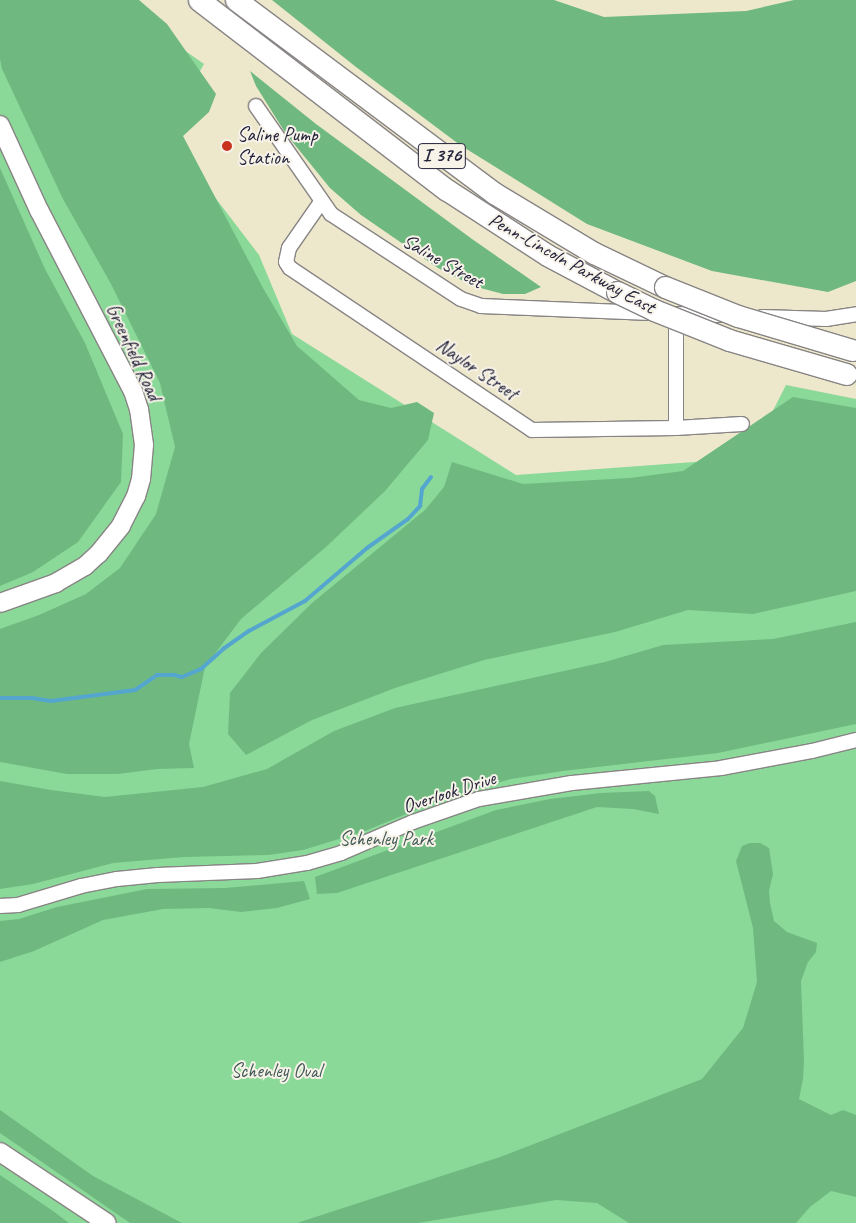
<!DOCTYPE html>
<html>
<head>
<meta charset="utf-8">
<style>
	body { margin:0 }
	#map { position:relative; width:856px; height:1223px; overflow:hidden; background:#ede7cc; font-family:Caveat,sans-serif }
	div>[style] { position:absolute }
	.green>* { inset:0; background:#8ad998 }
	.forest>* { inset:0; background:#6fb980 }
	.stream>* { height:4px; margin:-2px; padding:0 2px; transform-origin:2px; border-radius:2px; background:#55a6cf }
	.roads { filter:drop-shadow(1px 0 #888484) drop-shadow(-1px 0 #888484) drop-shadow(0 1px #888484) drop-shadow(0 -1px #888484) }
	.minor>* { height:14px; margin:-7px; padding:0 7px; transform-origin:7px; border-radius:7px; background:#fff }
	.major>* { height:18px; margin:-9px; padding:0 9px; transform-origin:9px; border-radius:9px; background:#fff }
	.highway>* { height:21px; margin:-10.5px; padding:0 10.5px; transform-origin:10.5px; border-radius:10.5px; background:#fff }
	.bridges { filter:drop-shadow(1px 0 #888484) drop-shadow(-1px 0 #888484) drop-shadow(0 1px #888484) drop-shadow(0 -1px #888484) }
	.highway-bridge>* { height:21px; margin:-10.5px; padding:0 10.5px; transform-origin:10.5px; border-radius:10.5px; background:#fff }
	.dots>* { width:14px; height:14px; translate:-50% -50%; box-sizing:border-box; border:2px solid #f7f3e8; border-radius:50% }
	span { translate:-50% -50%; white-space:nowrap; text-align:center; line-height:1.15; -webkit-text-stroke:4px #f7f3e8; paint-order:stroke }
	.shield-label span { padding:1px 4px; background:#f7f3e8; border:1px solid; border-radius:4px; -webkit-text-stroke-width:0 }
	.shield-label { font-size:19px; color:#22223b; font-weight:700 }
	.poi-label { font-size:20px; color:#22223b }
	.left { translate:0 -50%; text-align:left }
	.street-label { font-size:20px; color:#22223b }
	.park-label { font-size:20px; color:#415957 }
</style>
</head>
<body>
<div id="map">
	<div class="green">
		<i style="clip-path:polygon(0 0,113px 0,204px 64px,165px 132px,259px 255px,292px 334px,516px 475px,749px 458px,786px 385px,856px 399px,856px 1223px,0 1223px)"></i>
	</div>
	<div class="forest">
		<i style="clip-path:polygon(0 0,139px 0,167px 24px,216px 94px,209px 112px,183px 136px,263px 288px,297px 346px,359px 400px,391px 408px,417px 402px,434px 413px,428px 440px,385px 491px,326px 547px,241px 619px,205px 667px,189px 744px,194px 768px,157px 769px,118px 774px,67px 774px,0 762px,0 629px,39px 615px,86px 594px,120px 568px,156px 514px,175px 447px,160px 383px,111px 284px,63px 199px,2px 69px,0 59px)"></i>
		<i style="clip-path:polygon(272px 0,554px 0,604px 17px,746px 11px,794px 0,856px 0,856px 281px,828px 292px,712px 271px,587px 224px,460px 145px,356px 67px)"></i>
		<i style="clip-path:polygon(250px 71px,316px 124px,472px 239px,541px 287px,525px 294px,503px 294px,473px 286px,438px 268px,361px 215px,330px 188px,286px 134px,256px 86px)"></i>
		<i style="clip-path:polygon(0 168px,45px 269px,85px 343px,123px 434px,121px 482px,78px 542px,33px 572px,0 586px)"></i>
		<i style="clip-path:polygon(793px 397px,856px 408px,856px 591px,753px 614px,688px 610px,615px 632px,484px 660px,395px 688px,312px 720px,246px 755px,228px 734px,230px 693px,261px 653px,312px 603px,425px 510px,444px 487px,452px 462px,523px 484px,630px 478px,683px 471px)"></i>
		<i style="clip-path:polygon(856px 622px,856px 724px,718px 753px,563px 771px,511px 779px,445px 798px,365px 831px,303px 850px,268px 855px,184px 857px,113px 863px,33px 884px,0 889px,0 781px,51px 790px,105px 797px,203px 787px,267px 769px,334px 731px,395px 708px,605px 662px,663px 645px,773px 639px)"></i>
		<i style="clip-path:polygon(649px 791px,655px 796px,659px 814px,633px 809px,597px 807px,337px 893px,317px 894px,315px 877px,496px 810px,550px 799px,601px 793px)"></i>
		<i style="clip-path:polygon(750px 843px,760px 843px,769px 848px,773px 874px,769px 891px,770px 903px,774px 921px,787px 932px,817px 943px,816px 952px,808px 962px,801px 981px,804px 1061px,803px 1079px,799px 1099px,831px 1115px,843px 1110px,856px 1115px,856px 1197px,831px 1191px,810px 1207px,796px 1223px,629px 1223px,597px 1203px,556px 1200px,418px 1223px,297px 1223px,500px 1157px,702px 1079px,743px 1028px,757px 982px,753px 928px,736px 861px,742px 846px)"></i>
		<i style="clip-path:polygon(304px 881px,310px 899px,277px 908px,241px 912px,209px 908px,163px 909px,103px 920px,34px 951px,0 962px,0 921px,19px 919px,57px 907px,147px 889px,225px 888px)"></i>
		<i style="clip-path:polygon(0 1110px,93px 1176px,182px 1223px,130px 1223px,0 1133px)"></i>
		<i style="clip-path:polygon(0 1175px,53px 1211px,69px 1223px,0 1223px)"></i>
	</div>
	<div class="stream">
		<i style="left:0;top:698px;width:32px"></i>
		<i style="left:32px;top:698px;width:19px;rotate:9deg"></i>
		<i style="left:51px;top:701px;width:85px;rotate:-7.5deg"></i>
		<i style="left:135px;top:690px;width:27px;rotate:-34deg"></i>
		<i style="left:157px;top:675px;width:17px"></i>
		<i style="left:174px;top:675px;width:8px;rotate:14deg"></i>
		<i style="left:182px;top:677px;width:21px;rotate:-23deg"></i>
		<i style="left:201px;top:669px;width:30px;rotate:-42deg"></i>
		<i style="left:223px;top:649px;width:32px;rotate:-35deg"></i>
		<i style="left:249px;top:631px;width:64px;rotate:-28.2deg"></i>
		<i style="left:305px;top:601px;width:82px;rotate:-40.5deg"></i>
		<i style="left:367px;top:548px;width:50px;rotate:-35.3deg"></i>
		<i style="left:408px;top:519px;width:18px;rotate:-47deg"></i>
		<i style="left:420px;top:506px;width:17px;rotate:-83deg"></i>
		<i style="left:422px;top:489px;width:15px;rotate:-53deg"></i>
	</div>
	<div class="roads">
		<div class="minor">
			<i style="left:256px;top:106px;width:131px;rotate:55.2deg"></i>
			<i style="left:331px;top:214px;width:155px;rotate:33.2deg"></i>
			<i style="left:461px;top:299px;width:21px;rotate:19deg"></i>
			<i style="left:481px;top:306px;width:170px;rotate:2.4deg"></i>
			<i style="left:321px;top:202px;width:56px;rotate:124.8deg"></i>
			<i style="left:289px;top:248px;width:14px;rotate:102deg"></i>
			<i style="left:286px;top:262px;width:7px;rotate:56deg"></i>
			<i style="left:290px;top:268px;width:291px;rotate:33.8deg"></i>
			<i style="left:532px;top:430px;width:144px;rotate:-0.8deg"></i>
			<i style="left:676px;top:428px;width:66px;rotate:-3.5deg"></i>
			<i style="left:675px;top:314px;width:48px;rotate:1.2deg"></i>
			<i style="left:762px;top:317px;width:64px;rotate:1.8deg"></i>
			<i style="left:826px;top:319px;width:30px;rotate:-9deg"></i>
			<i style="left:676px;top:428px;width:114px;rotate:-90deg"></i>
			<i style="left:0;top:906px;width:18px;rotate:-3deg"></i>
			<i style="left:18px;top:905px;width:66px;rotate:-16.8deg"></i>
			<i style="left:81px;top:886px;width:37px;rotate:-11deg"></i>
			<i style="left:117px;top:879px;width:41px;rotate:-5.6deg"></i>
			<i style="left:158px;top:875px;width:99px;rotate:-2.3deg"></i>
			<i style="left:257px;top:871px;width:51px;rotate:-9.1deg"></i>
			<i style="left:307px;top:863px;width:35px;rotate:-16deg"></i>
			<i style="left:341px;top:853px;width:78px;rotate:-23.3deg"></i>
			<i style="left:413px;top:822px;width:70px;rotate:-19.2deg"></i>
			<i style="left:479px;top:799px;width:94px;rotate:-9.8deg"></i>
			<i style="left:572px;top:783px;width:150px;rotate:-5.7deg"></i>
			<i style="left:721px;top:768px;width:93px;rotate:-10.6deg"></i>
			<i style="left:812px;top:751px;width:45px;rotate:-14deg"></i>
		</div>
		<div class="major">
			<i style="left:0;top:125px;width:94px;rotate:65.4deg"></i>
			<i style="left:39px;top:210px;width:204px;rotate:62.6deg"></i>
			<i style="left:133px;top:391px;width:19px;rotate:72deg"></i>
			<i style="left:139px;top:409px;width:36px;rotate:82deg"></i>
			<i style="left:144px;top:445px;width:34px;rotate:95deg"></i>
			<i style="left:141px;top:479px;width:18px;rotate:106deg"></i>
			<i style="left:136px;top:496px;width:34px;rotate:117deg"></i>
			<i style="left:121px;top:526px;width:36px;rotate:129deg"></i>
			<i style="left:98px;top:554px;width:18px;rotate:137deg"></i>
			<i style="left:85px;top:566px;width:34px;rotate:150deg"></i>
			<i style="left:56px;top:583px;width:59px;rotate:160.3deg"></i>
			<i style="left:0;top:1152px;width:128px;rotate:33.6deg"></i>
		</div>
		<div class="highway">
			<i style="left:199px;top:0;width:312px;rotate:37.5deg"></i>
			<i style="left:447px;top:190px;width:119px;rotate:33deg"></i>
			<i style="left:547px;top:255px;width:79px;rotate:27.9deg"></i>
			<i style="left:236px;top:0;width:322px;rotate:36.8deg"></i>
			<i style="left:494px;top:193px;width:117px;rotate:31deg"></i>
			<i style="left:594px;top:253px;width:79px;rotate:25.6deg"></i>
		</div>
	</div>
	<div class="bridges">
		<div class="highway-bridge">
			<i style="left:665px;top:287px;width:79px;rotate:21.7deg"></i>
			<i style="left:738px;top:316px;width:119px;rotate:16.6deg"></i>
			<i style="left:617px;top:292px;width:41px;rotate:25.9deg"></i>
			<i style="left:654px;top:310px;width:81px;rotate:21.8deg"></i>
			<i style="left:729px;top:340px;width:122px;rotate:16.2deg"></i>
		</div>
	</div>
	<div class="dots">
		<i style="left:227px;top:146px;background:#c8321e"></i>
	</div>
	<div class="shield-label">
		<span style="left:442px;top:156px">I 376</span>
	</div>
	<div class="poi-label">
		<span class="left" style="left:237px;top:146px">Saline Pump<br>Station</span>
	</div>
	<div class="street-label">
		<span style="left:443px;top:261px;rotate:30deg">Saline Street</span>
		<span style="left:572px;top:263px;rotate:29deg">Penn-Lincoln Parkway East</span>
		<span style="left:134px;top:352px;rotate:65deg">Greenfield Road</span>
		<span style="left:477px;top:369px;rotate:34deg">Naylor Street</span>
		<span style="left:449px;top:792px;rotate:-18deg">Overlook Drive</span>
	</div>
	<div class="park-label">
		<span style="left:386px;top:838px">Schenley Park</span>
		<span style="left:276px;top:1070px">Schenley Oval</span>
	</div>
</div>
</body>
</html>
